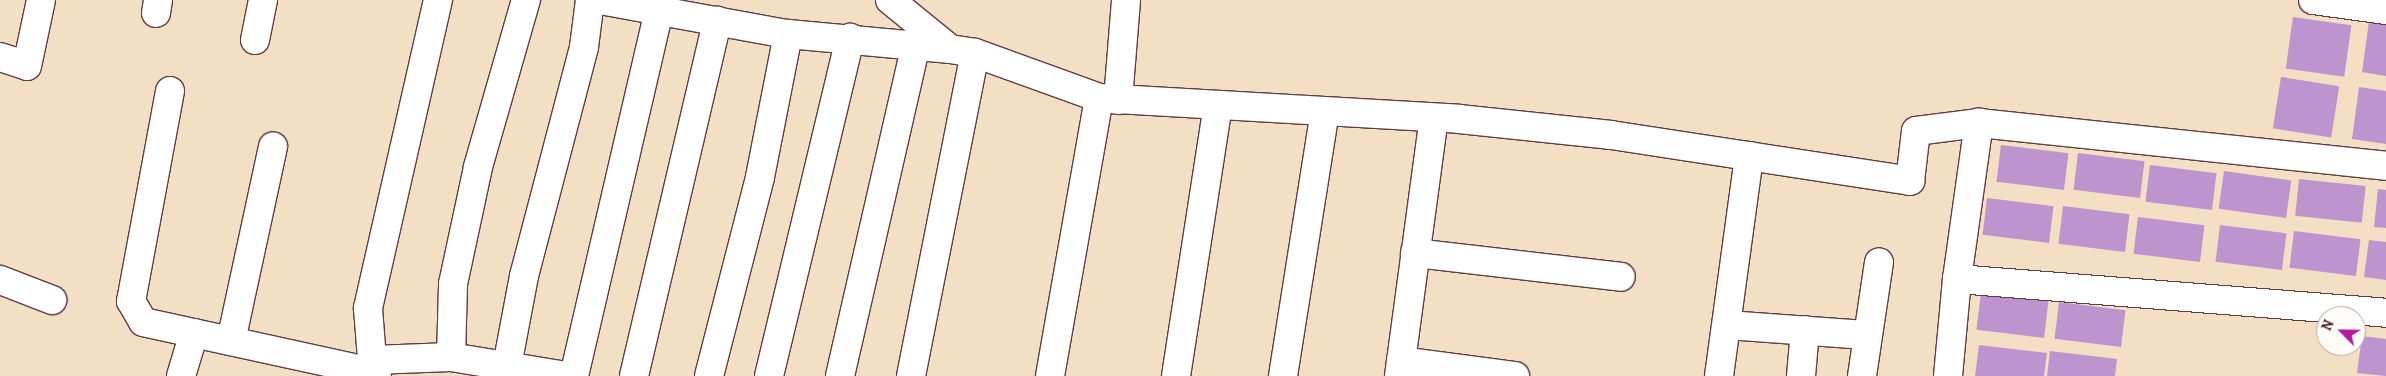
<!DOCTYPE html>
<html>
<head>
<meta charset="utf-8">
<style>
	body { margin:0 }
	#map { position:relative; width:2386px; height:376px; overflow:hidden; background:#f3dfc4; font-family:Alegreya,serif }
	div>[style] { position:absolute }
	.building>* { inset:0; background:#be94ce; transform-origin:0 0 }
	.roads { filter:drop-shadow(1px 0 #633c42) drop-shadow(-1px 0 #633c42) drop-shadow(0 1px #633c42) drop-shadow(0 -1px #633c42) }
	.minor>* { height:28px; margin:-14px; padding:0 14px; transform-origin:14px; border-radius:14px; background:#fff }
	span { translate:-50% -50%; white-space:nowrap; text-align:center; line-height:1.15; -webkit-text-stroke:5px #fdfcf7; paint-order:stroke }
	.north { position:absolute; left:2316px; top:306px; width:50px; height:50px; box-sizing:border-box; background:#fdfcf7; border:1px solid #b5a4a5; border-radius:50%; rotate:293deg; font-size:14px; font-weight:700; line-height:20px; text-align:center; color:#4a1f2b }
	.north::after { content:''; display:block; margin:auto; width:18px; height:22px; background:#b5179e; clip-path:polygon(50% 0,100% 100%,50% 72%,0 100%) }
</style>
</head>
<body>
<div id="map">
	<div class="building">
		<i style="left:2293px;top:17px;width:59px;height:52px;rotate:8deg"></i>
		<i style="clip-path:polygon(2369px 21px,2386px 24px,2386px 76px,2362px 72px)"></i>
		<i style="left:2281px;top:77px;width:59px;height:52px;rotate:9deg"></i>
		<i style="clip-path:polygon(2359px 87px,2386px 91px,2386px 144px,2352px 139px)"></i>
		<i style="left:2001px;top:145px;width:68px;height:37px;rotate:7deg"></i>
		<i style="left:2078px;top:153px;width:67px;height:37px;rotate:7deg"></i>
		<i style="left:2150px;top:165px;width:67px;height:37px;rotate:7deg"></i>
		<i style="left:2224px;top:171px;width:68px;height:38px;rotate:8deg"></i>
		<i style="left:2299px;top:179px;width:67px;height:37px;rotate:6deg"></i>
		<i style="clip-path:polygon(2378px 189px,2386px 190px,2386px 228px,2374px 227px)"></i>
		<i style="left:1987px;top:198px;width:67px;height:37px;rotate:7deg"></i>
		<i style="left:2063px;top:206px;width:67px;height:38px;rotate:7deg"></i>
		<i style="left:2138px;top:217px;width:67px;height:37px;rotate:7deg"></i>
		<i style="left:2220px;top:225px;width:67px;height:37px;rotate:7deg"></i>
		<i style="left:2294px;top:231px;width:67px;height:37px;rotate:7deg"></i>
		<i style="clip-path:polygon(2369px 240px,2386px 242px,2386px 280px,2364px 277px)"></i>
		<i style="left:1981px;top:293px;width:68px;height:37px;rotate:7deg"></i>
		<i style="left:2059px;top:302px;width:67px;height:37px;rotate:7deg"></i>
		<i style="clip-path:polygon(2362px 336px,2386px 339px,2386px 376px,2357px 373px)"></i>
		<i style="clip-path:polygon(1979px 345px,2047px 353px,2044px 376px,1975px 376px)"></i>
		<i style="clip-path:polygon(2050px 351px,2117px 359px,2115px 376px,2047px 376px)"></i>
	</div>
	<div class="roads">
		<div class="minor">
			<i style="left:600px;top:0;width:191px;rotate:10.3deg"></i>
			<i style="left:788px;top:34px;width:163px;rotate:5.3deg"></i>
			<i style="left:890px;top:0;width:77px;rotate:39.2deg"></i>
			<i style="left:950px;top:49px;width:25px;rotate:9deg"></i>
			<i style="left:975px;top:53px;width:132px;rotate:19.9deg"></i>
			<i style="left:1099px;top:98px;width:361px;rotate:3.3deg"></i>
			<i style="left:1459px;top:119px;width:153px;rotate:6deg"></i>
			<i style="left:1611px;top:135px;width:303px;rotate:8.7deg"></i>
			<i style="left:1910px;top:181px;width:50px;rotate:-83.2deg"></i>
			<i style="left:1916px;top:131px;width:64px;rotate:-7.2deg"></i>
			<i style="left:1979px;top:123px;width:409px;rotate:6deg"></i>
			<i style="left:2313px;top:0;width:74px;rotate:7.8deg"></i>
			<i style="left:156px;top:13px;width:13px;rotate:-81deg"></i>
			<i style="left:255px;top:40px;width:41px;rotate:-78.7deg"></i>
			<i style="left:0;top:57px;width:28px;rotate:18deg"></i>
			<i style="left:27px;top:66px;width:67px;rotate:-78deg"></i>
			<i style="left:170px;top:91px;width:214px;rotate:100.5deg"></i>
			<i style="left:131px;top:301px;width:24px;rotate:60deg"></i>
			<i style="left:143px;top:322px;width:235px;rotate:12.3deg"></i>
			<i style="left:1118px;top:100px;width:100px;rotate:-85.4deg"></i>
			<i style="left:1415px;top:253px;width:207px;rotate:6.6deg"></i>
			<i style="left:1957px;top:279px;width:430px;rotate:4.5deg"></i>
			<i style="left:0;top:280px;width:56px;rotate:21deg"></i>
			<i style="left:1727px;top:325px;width:139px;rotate:4.1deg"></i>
			<i style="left:231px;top:341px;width:199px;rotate:-77.8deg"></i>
			<i style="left:451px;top:357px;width:73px;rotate:-88.4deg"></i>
			<i style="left:453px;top:284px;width:120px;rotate:-77.9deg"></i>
			<i style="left:478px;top:167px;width:174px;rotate:-74deg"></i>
			<i style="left:373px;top:360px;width:78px;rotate:-2.2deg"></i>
			<i style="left:451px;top:357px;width:117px;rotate:9.4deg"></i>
			<i style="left:1401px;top:361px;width:115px;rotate:7.5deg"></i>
			<i style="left:507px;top:366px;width:92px;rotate:-79.3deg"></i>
			<i style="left:524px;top:276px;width:237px;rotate:-75.3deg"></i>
			<i style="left:584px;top:47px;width:47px;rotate:-82.7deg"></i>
			<i style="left:181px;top:376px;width:45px;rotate:-73.2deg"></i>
			<i style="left:377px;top:376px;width:6px;rotate:-135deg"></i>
			<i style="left:373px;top:372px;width:64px;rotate:-94.5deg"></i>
			<i style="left:368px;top:308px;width:316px;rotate:-77.2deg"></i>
			<i style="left:574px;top:376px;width:376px;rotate:-76.9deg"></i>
			<i style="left:634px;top:376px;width:365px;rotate:-76.8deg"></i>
			<i style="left:709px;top:376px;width:205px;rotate:-75.6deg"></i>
			<i style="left:760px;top:177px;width:146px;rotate:-78.9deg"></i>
			<i style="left:769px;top:376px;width:348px;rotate:-76.5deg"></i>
			<i style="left:840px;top:376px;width:340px;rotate:-77.1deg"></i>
			<i style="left:911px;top:376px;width:329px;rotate:-78.8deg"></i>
			<i style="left:1050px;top:376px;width:282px;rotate:-80deg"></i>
			<i style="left:1176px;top:376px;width:274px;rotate:-81.2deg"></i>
			<i style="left:1283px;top:376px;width:267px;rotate:-81deg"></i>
			<i style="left:1399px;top:376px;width:260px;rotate:-82.3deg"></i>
			<i style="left:1719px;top:376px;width:222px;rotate:-82.2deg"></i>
			<i style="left:1801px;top:376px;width:46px;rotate:-85deg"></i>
			<i style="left:1862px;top:376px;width:115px;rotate:-81.5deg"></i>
			<i style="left:1948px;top:376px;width:97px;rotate:-84.7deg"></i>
			<i style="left:1957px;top:279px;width:158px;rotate:-82deg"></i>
		</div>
	</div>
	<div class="north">N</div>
</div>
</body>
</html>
